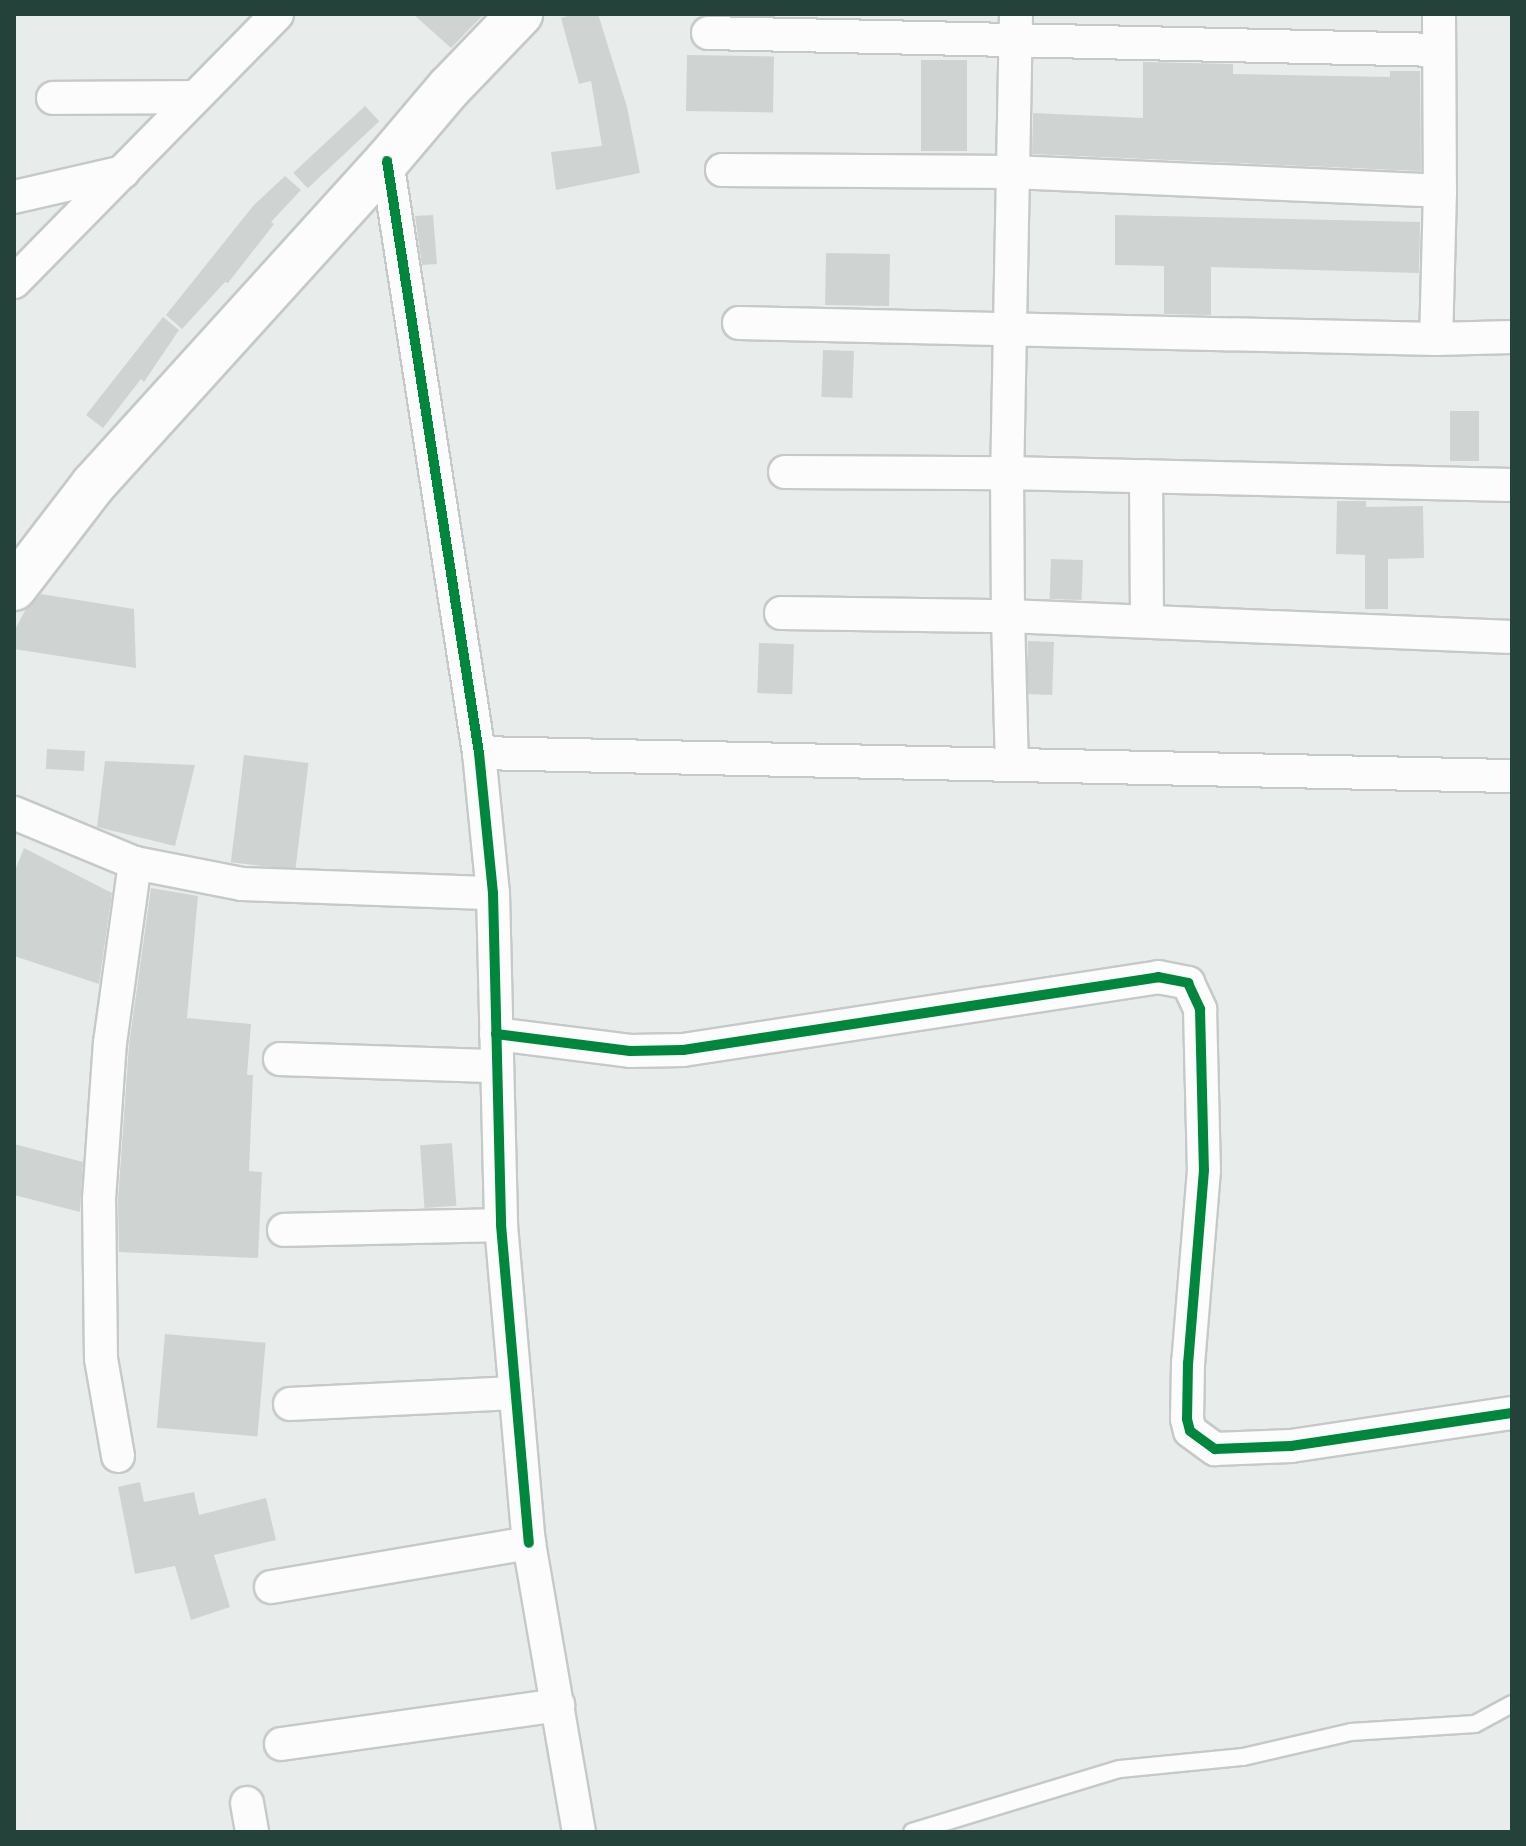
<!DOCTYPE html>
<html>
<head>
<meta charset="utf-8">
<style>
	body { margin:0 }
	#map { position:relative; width:1526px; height:1846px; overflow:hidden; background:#e8edeb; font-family:Montserrat,sans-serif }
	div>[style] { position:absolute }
	.building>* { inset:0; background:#cfd4d2; transform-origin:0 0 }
	.roads { filter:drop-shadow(2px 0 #c5cac8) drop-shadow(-2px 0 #c5cac8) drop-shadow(0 2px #c5cac8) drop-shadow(0 -2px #c5cac8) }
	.service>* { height:16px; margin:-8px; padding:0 8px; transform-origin:8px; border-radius:8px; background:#fcfcfc }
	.minor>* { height:32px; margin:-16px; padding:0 16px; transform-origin:16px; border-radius:16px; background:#fcfcfc }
	.secondary>* { height:44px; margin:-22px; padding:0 22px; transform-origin:22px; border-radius:22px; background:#fcfcfc }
	.cycleway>* { height:10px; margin:-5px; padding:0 5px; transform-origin:5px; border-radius:5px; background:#00873e }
	span { translate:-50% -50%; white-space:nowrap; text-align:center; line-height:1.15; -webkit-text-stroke:6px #f7fbf9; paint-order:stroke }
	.frame { position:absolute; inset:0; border:16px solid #24423a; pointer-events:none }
</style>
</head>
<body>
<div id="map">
	<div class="building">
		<i style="clip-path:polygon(413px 14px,484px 14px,451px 48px)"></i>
		<i style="clip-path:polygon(574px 14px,598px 14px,627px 107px,640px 173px,556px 190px,551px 152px,602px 146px,591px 81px,579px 84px,561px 18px)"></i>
		<i style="left:687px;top:55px;width:87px;height:56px;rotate:1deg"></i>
		<i style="left:921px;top:60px;width:46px;height:91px"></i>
		<i style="clip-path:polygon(1143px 62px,1233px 64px,1233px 74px,1390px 77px,1390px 71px,1420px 71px,1421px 171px,1032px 154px,1033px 113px,1143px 118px)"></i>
		<i style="left:365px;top:106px;width:21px;height:98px;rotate:47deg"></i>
		<i style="clip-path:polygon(285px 176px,301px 190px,271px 222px,274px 224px,228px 283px,225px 282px,182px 329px,166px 315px,253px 206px)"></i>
		<i style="clip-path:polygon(433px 215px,437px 264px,422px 265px,415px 216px)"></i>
		<i style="clip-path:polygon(1115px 215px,1420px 222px,1419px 273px,1211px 267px,1211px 315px,1164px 314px,1164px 266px,1115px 265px)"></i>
		<i style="left:826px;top:253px;width:64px;height:52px;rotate:1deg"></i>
		<i style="clip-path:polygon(163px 317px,179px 330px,144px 382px,141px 379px,103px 428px,86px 415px)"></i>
		<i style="left:823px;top:350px;width:31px;height:47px;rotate:2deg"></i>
		<i style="left:1450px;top:411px;width:29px;height:50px"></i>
		<i style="clip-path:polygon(1337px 501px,1366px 501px,1366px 507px,1423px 506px,1424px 558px,1388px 559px,1388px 609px,1365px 609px,1365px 555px,1336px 554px)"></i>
		<i style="left:1051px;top:559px;width:32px;height:40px;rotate:2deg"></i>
		<i style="clip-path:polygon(41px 594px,134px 609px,136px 668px,14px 649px,14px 631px,26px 609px)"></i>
		<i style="left:1028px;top:641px;width:26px;height:53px;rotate:2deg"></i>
		<i style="left:759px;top:643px;width:35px;height:50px;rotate:2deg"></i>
		<i style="left:47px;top:749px;width:38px;height:20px;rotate:3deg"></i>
		<i style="left:244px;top:755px;width:65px;height:108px;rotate:7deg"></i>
		<i style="clip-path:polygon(105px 761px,195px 765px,175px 846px,97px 827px)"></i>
		<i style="clip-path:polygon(24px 848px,112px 893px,99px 984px,14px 956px,14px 873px)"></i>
		<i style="clip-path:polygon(151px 888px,198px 896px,187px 1018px,251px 1024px,247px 1075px,253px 1075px,249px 1171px,262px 1172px,258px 1258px,119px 1252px,118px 1200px,129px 1045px)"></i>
		<i style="left:452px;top:1143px;width:63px;height:32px;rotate:86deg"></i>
		<i style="clip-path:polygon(14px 1144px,83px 1162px,80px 1212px,14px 1195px)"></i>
		<i style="left:165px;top:1334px;width:101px;height:94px;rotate:5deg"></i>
		<i style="clip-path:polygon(140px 1482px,144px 1502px,194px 1492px,199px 1515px,266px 1498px,276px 1540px,214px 1555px,230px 1607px,191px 1620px,175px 1566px,135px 1574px,118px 1487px)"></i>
	</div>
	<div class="roads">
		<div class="service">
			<i style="left:912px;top:1832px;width:217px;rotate:-16.9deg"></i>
			<i style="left:1120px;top:1769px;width:124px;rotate:-5.6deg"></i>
			<i style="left:1243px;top:1757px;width:111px;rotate:-13deg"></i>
			<i style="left:1351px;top:1732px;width:124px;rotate:-3.7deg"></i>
			<i style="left:1475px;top:1724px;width:42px;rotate:-28.4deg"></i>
		</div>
		<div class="minor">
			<i style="left:1016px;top:14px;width:459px;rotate:91.1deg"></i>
			<i style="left:1007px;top:473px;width:143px;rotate:89.6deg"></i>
			<i style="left:1008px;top:616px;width:504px;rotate:2.39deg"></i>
			<i style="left:1439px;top:14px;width:177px;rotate:89.7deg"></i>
			<i style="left:708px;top:33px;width:731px;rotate:1.33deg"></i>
			<i style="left:53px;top:98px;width:141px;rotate:-0.4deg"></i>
			<i style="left:387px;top:161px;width:599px;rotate:81.17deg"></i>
			<i style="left:479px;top:753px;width:141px;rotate:84.3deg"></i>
			<i style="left:493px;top:893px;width:332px;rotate:88.6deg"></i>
			<i style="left:501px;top:1225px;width:319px;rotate:85deg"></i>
			<i style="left:722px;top:170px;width:290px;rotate:0.4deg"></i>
			<i style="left:1012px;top:172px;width:428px;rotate:2.5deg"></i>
			<i style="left:1440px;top:191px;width:148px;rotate:91.5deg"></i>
			<i style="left:14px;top:197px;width:112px;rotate:-12.9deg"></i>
			<i style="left:14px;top:282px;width:375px;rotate:-45.5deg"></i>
			<i style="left:739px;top:323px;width:697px;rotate:1.32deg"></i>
			<i style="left:1436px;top:339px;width:76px;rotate:-1.5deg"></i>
			<i style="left:785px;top:472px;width:222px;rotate:0.3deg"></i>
			<i style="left:1007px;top:473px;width:505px;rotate:1.36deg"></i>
			<i style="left:1146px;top:476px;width:145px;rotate:89.6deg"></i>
			<i style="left:781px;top:613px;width:227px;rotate:0.8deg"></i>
			<i style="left:1008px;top:616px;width:148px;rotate:88.5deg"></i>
			<i style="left:479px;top:753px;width:1033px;rotate:1.28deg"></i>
			<i style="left:14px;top:813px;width:131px;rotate:22.5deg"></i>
			<i style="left:496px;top:1034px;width:135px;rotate:7.2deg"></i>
			<i style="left:630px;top:1051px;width:53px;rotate:-1.1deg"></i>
			<i style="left:683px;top:1050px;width:481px;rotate:-8.7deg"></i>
			<i style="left:1158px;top:977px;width:31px;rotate:11deg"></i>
			<i style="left:1188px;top:983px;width:29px;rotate:65deg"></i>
			<i style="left:1200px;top:1009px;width:161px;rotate:88.6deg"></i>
			<i style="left:1204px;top:1170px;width:194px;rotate:94.7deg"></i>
			<i style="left:1188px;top:1363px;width:56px;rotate:91deg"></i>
			<i style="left:1187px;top:1419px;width:12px;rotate:76deg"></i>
			<i style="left:1190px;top:1431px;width:31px;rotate:36deg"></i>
			<i style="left:1215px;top:1449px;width:76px;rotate:-2.3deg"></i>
			<i style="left:1291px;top:1446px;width:223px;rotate:-8.5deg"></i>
			<i style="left:280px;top:1059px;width:216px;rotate:1.9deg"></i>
			<i style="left:284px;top:1230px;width:217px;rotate:-1.3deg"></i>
			<i style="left:290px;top:1404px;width:224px;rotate:-2.8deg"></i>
			<i style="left:118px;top:1456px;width:98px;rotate:-99.9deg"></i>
			<i style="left:101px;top:1359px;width:160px;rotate:-90.7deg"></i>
			<i style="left:99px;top:1199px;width:156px;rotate:-86deg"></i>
			<i style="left:110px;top:1043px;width:182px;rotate:-82.1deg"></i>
			<i style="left:135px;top:863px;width:109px;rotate:11.1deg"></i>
			<i style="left:242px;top:884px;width:251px;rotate:2.1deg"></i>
			<i style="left:271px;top:1587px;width:262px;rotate:-9.7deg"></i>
			<i style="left:529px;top:1543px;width:293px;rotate:80.2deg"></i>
			<i style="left:281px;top:1744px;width:280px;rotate:-8deg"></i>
			<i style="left:247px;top:1803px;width:29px;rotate:80deg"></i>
		</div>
		<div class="secondary">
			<i style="left:14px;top:588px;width:130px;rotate:-52.5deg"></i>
			<i style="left:93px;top:485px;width:438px;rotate:-47.8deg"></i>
			<i style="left:387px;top:161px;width:96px;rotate:-49.7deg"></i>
			<i style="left:449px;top:88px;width:103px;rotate:-46.2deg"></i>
		</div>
	</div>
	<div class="cycleway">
		<i style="left:387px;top:161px;width:599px;rotate:81.17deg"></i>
		<i style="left:479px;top:753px;width:141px;rotate:84.3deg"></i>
		<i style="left:493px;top:893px;width:332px;rotate:88.6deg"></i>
		<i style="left:501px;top:1225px;width:319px;rotate:85deg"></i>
		<i style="left:496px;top:1034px;width:135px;rotate:7.2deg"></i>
		<i style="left:630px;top:1051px;width:53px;rotate:-1.1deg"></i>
		<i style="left:683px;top:1050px;width:481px;rotate:-8.7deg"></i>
		<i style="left:1158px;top:977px;width:31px;rotate:11deg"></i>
		<i style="left:1188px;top:983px;width:29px;rotate:65deg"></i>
		<i style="left:1200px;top:1009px;width:161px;rotate:88.6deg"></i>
		<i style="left:1204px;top:1170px;width:194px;rotate:94.7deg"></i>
		<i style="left:1188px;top:1363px;width:56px;rotate:91deg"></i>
		<i style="left:1187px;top:1419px;width:12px;rotate:76deg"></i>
		<i style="left:1190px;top:1431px;width:31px;rotate:36deg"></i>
		<i style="left:1215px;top:1449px;width:76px;rotate:-2.3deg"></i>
		<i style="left:1291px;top:1446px;width:223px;rotate:-8.5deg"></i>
	</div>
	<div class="frame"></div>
</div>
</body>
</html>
